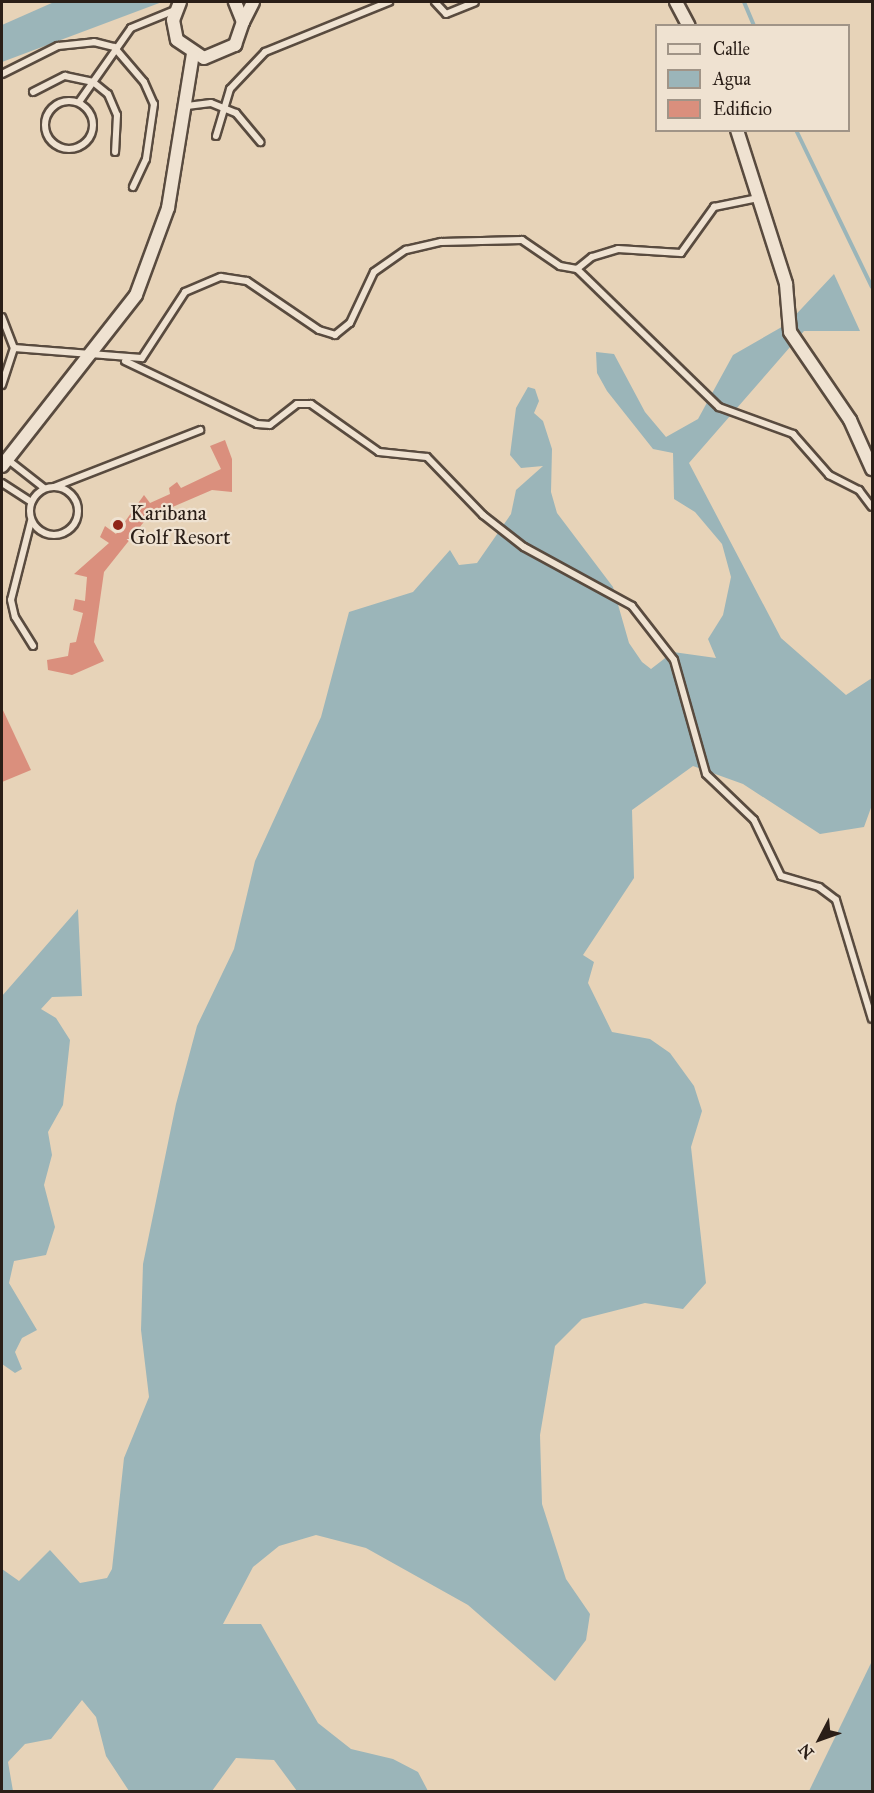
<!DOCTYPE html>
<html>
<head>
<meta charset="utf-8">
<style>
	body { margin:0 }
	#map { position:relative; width:874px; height:1793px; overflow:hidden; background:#e7d3b8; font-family:"IM FELL Great Primer",serif }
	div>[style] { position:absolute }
	.water>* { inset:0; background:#9bb5b9 }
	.stream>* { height:4px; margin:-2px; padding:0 2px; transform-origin:2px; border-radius:2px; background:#9bb5b9 }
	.building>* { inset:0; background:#da8f7d }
	.roads { filter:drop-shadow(2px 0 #594b3f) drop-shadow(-2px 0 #594b3f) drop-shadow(0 2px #594b3f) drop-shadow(0 -2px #594b3f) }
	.service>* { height:6px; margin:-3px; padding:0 3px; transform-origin:3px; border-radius:3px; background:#efe2d1 }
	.service>.ring { margin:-3px; padding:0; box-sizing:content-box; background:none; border:6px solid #efe2d1; border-radius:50% }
	.minor>* { height:12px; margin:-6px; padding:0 6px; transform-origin:6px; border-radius:6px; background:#efe2d1 }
	.dots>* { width:16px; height:16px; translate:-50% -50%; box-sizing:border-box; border:3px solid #efe2d1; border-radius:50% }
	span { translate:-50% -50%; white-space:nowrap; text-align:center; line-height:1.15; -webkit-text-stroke:4.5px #efe2d1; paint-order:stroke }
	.poi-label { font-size:21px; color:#2a1e17 }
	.left { translate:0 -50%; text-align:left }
	.frame { position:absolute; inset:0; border:3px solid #2a1e17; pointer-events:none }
	.legend { position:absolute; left:655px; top:24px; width:195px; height:108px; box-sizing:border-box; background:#efe2d1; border:2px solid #a09487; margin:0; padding:8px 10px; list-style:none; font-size:18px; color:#2a1e17 }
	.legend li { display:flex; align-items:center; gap:12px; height:30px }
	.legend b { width:30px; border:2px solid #a09487 }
	.north { position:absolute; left:790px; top:1709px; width:60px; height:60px; -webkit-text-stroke:4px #efe2d1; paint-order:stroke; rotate:229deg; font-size:16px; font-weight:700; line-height:24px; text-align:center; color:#2a1e17 }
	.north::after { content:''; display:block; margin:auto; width:21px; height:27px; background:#2a1e17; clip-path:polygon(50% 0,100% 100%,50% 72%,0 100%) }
</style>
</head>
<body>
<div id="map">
	<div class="water">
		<i style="clip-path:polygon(54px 2px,162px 2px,2px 62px,2px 25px)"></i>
		<i style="clip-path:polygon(834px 274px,860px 331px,804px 331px,689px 463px,781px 638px,846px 695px,872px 678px,872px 805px,864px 827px,820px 834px,743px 784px,693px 766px,632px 810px,634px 878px,583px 955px,594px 962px,588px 983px,612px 1032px,650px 1039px,670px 1053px,694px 1086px,702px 1111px,691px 1147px,706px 1283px,683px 1309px,645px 1303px,582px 1319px,555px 1346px,540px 1435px,542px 1504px,566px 1579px,590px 1614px,586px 1640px,555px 1681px,468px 1605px,366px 1548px,316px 1535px,279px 1546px,253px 1567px,223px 1624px,261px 1624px,318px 1723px,351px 1749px,393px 1759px,418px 1772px,428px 1791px,297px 1791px,274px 1760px,236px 1758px,212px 1791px,129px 1791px,106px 1756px,96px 1717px,82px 1700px,51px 1739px,25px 1744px,8px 1762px,13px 1791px,2px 1791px,2px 1569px,19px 1581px,50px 1550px,80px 1583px,107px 1578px,112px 1569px,124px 1458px,149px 1397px,141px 1330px,143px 1264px,176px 1104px,197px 1026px,234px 949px,255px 861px,321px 717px,349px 612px,413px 592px,450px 550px,459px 565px,477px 563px,511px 514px,516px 490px,543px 466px,521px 468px,510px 455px,516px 408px,528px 387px,535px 389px,539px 401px,534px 413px,543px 421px,552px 449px,551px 492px,557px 513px,613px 587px,629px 643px,642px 662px,651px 669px,673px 652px,716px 658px,708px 639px,723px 615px,731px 577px,722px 544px,695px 512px,674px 499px,673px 453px,653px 449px,607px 391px,597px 373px,596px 352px,614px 354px,645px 412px,666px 437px,698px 419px,733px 355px,787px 324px)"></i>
		<i style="clip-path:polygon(78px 909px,82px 996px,52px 997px,41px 1009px,56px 1018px,70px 1040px,63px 1105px,48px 1132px,52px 1155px,44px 1185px,55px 1227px,46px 1255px,14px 1261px,9px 1283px,37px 1330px,22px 1338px,15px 1352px,22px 1369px,15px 1373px,2px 1364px,2px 996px)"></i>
		<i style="clip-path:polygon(872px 1661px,872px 1791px,809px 1791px)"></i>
	</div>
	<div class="stream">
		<i style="left:744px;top:2px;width:26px;rotate:67deg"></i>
		<i style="left:796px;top:130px;width:174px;rotate:64.2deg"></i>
	</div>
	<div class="building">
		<i style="clip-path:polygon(225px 440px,232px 459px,232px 492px,212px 490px,147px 518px,104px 572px,94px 642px,104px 661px,72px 675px,48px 670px,47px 660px,68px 656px,70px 643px,76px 642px,83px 613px,73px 610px,75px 599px,85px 601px,87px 577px,74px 574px,109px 543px,100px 537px,105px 526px,116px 534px,144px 495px,150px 503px,170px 494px,169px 488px,177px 482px,181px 488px,221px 469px,210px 446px)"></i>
		<i style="clip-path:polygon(2px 708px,31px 770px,2px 782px)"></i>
	</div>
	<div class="roads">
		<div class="service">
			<i style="left:435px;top:2px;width:16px;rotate:47deg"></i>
			<i style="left:446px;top:14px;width:31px;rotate:-22deg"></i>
			<i style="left:2px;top:74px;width:63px;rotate:-26.6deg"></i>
			<i style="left:58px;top:46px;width:36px;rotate:-6deg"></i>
			<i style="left:94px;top:42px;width:21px;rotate:14deg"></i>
			<i style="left:114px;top:47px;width:46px;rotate:49.4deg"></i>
			<i style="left:144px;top:82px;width:24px;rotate:66deg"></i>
			<i style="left:154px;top:104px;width:56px;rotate:98.3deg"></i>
			<i style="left:146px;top:159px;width:31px;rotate:115deg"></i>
			<i style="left:33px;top:92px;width:36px;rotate:-27deg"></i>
			<i style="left:65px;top:76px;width:29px;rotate:12deg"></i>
			<i style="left:93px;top:82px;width:19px;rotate:39deg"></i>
			<i style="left:108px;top:94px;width:23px;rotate:67deg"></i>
			<i style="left:117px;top:115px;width:37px;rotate:93deg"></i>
			<i class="ring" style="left:45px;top:101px;width:42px;height:42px"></i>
			<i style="left:79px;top:102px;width:90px;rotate:-54.9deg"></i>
			<i style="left:131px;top:28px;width:48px;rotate:-22.2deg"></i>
			<i style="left:187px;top:106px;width:24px;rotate:-7deg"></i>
			<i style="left:211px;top:103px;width:27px;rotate:22deg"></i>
			<i style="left:236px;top:113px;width:38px;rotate:50deg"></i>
			<i style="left:216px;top:136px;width:49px;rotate:-73.4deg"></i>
			<i style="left:230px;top:89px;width:51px;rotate:-46.6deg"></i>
			<i style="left:265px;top:52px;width:134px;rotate:-22deg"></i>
			<i style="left:577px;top:269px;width:19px;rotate:-39deg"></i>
			<i style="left:592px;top:257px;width:27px;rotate:-17deg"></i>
			<i style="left:618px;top:249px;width:63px;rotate:3.6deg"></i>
			<i style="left:681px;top:253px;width:57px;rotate:-54.3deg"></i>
			<i style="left:714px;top:207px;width:45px;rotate:-11.6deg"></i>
			<i style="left:2px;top:317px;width:33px;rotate:69deg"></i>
			<i style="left:14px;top:348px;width:39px;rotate:108deg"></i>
			<i style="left:14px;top:348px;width:128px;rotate:4.5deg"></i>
			<i style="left:142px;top:358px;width:79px;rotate:-56.9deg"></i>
			<i style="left:185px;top:292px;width:39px;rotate:-23deg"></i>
			<i style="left:221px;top:277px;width:26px;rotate:9deg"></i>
			<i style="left:247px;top:281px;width:87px;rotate:34.2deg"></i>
			<i style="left:319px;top:330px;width:17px;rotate:17deg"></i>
			<i style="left:335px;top:335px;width:19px;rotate:-39deg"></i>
			<i style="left:350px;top:323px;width:56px;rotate:-64.8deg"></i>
			<i style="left:374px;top:272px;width:39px;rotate:-35deg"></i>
			<i style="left:406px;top:250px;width:36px;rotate:-13deg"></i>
			<i style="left:441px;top:242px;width:81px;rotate:-1.4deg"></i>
			<i style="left:522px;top:240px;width:46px;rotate:34.4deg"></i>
			<i style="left:560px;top:266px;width:17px;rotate:10deg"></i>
			<i style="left:577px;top:269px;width:198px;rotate:44.2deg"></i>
			<i style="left:719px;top:407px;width:79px;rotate:20deg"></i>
			<i style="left:793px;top:434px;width:55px;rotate:48.7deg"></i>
			<i style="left:829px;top:475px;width:34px;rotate:27deg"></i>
			<i style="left:859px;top:490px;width:21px;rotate:53deg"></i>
			<i style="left:125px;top:361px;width:146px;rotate:25.5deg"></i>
			<i style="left:257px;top:424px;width:13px;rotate:4deg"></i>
			<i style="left:270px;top:425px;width:34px;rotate:-38deg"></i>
			<i style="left:297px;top:404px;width:14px"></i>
			<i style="left:311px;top:404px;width:83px;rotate:35.2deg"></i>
			<i style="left:379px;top:452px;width:48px;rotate:5.9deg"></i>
			<i style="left:427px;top:457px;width:81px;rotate:46deg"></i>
			<i style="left:483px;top:515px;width:52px;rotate:38deg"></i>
			<i style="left:524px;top:547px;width:123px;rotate:28.6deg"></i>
			<i style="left:632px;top:606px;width:68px;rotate:52.1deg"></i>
			<i style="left:674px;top:660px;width:118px;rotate:74.3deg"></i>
			<i style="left:706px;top:774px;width:66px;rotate:43.8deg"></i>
			<i style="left:754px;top:820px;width:62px;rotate:64.3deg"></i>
			<i style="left:781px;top:876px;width:40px;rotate:16deg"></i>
			<i style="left:819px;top:887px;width:21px;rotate:37deg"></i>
			<i style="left:836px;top:900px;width:124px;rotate:73.2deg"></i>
			<i style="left:7px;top:459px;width:47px;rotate:38.1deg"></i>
			<i style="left:2px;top:483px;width:35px;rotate:33deg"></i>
			<i class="ring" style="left:30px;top:487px;width:42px;height:42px"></i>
			<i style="left:54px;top:487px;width:157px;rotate:-21.3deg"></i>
			<i style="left:31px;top:521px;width:81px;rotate:104.2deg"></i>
			<i style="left:11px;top:600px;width:17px;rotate:77deg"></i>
			<i style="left:15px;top:617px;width:34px;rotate:58deg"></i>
		</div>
		<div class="minor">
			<i style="left:180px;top:2px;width:19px;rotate:111deg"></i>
			<i style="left:173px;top:20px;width:20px;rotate:79deg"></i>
			<i style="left:177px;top:40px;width:32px;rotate:34deg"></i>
			<i style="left:204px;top:58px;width:34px;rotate:-23deg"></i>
			<i style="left:235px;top:45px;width:24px;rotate:-71deg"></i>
			<i style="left:243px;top:22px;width:22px;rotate:-112deg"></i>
			<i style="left:676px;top:2px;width:27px;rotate:62deg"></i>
			<i style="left:243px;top:22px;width:22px;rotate:-63deg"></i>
			<i style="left:737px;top:130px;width:162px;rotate:72.3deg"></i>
			<i style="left:786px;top:284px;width:48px;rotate:85.2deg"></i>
			<i style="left:790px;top:332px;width:107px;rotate:55.7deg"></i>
			<i style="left:850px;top:420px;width:54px;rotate:65.8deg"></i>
			<i style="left:2px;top:466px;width:217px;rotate:-51.9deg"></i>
			<i style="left:136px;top:295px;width:93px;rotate:-69.8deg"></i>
			<i style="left:168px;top:208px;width:156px;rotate:-80.8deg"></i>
		</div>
	</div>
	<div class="dots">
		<i style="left:118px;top:525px;background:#8f2418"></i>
	</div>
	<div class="poi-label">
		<span class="left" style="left:130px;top:525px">Karibana<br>Golf Resort</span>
	</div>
	<div class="frame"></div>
	<ul class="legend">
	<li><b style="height:8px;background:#efe2d1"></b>Calle</li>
	<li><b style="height:16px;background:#9bb5b9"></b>Agua</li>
	<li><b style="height:16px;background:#da8f7d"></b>Edificio</li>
	</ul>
	<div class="north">N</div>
</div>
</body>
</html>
